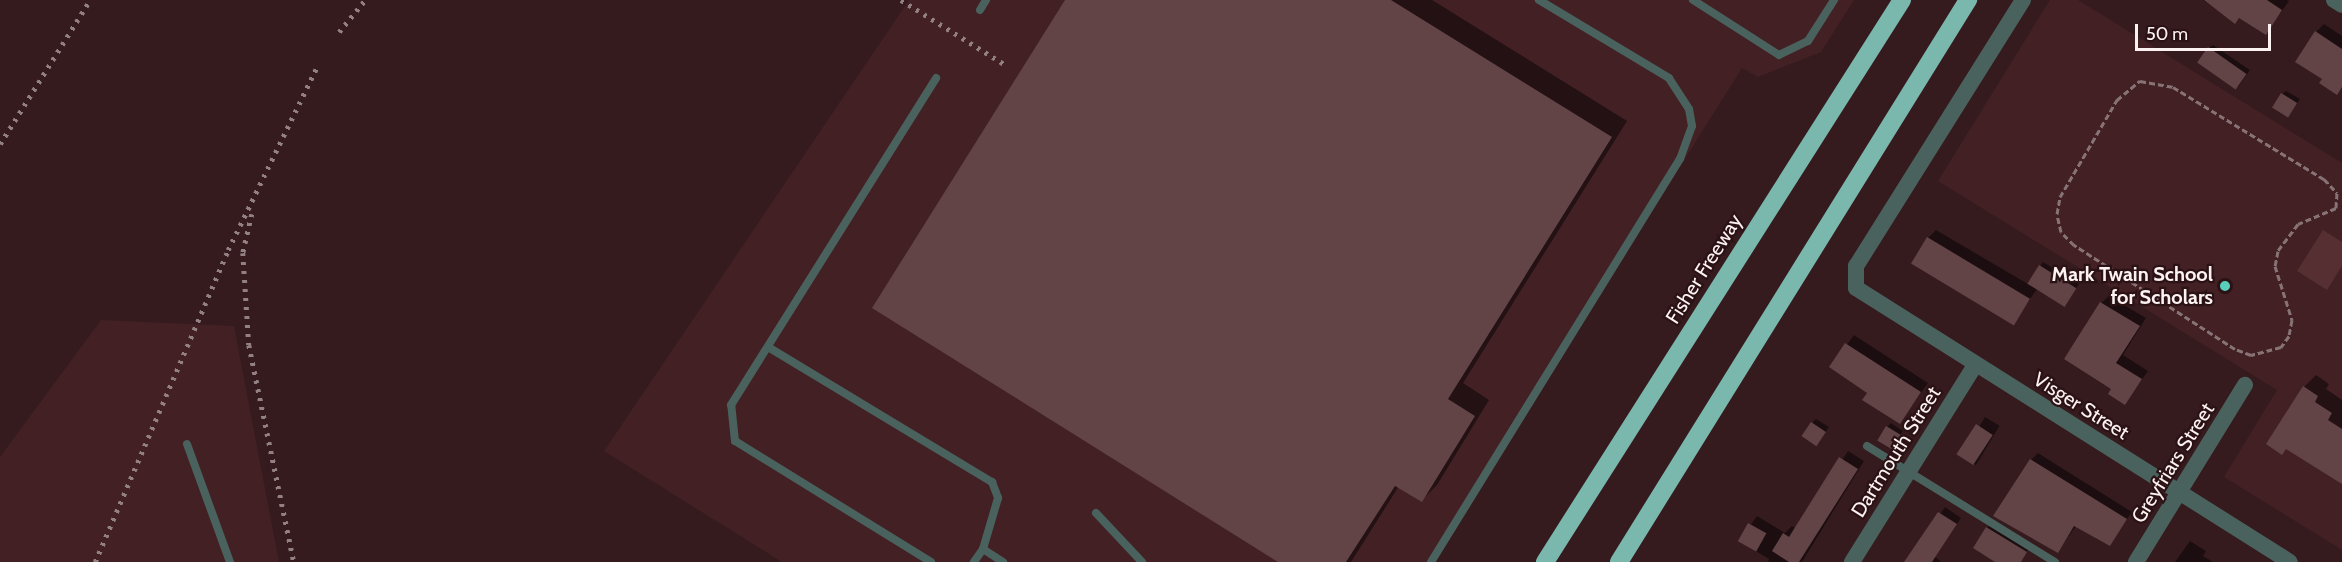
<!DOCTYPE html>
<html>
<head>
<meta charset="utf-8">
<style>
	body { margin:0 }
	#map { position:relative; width:2342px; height:562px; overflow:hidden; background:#351b1e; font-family:Cabin,sans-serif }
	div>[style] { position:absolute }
	.built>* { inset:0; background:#422024 }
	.green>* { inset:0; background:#552f32 }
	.shadow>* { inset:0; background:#0007; transform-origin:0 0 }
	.building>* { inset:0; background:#624447; transform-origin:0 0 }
	.path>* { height:3px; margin-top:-1.5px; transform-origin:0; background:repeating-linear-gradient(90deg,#877375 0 6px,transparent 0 9px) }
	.service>* { height:8px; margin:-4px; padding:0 4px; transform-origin:4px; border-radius:4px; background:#4a625d }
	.minor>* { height:16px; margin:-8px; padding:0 8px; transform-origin:8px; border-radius:8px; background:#4a625d }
	.motorway>* { height:18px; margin:-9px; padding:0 9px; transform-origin:9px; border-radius:9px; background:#7ab8ad }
	.rail>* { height:4.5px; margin-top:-2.25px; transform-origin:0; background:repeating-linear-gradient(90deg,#938082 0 3px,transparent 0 9px) }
	.dots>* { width:16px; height:16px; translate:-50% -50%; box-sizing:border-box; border:3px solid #2b1215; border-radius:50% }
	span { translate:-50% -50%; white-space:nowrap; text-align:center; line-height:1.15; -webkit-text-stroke:4.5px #2b1215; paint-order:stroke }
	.street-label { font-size:20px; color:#fdf2f2 }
	.poi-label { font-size:20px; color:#fdf2f2; font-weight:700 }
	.right { translate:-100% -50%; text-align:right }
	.scale { position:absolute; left:2135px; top:24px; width:136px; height:27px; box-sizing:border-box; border:3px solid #fdf2f2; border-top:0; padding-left:8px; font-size:18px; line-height:21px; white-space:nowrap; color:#fdf2f2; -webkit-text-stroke:4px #2b1215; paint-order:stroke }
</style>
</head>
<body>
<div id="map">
	<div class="built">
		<i style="clip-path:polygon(909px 0,1854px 0,1821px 52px,1758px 77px,1742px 68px,1432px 562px,782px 562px,604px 451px)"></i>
		<i style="clip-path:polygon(2050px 0,2078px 0,2342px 163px,2342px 550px,2224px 477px,2277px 390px,1938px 181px)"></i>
		<i style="clip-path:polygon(101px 320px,234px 326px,279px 562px,0 562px,0 457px)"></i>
	</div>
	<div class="green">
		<i style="clip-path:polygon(2323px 230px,2342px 242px,2342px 266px,2327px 290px,2297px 271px)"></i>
	</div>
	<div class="shadow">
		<i style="clip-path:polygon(1067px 0,1432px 0,1627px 121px,1463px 383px,1489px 400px,1437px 485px,1422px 500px,1399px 486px,1351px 562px,1281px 562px)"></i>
		<i style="clip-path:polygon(2203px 0,2287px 0,2289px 1px,2266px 33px,2240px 17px,2235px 22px)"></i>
		<i style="clip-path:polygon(2324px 24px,2342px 36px,2342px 89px,2324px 79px,2316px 32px)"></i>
		<i style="clip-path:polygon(2213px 45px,2250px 70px,2238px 87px,2209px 48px)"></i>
		<i style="clip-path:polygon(2286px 91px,2300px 99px,2288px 116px,2282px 94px)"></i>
		<i style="clip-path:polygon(1936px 230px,2028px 284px,2043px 262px,2079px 284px,2066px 304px,2038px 288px,2012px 323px,1928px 238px)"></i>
		<i style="clip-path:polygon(2109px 296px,2146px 318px,2123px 355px,2148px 371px,2125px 403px,2113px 389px,2101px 303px)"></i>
		<i style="clip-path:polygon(1854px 335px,1928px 383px,1900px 422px,1869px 393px,1831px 367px)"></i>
		<i style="clip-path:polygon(2316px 375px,2329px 384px,2326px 389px,2342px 400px,2342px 482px,2287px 448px,2282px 453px,2304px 387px)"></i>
		<i style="left:1985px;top:417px;width:17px;height:46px;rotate:31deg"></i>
		<i style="clip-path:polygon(1816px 419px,1829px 427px,1821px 439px,1812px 423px)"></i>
		<i style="clip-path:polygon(1891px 423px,1903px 431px,1895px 444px,1887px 427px)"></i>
		<i style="clip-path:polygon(1848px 451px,1864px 461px,1802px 562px,1768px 562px,1769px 559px,1739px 541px,1757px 516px,1785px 533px,1792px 526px,1796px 529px)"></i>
		<i style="clip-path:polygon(2038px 453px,2132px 512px,2110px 544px,2076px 526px,2058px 551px,2031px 460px)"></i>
		<i style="clip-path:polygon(1945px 507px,1961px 518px,1935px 557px,1941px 562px,1908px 562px)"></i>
		<i style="clip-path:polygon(1991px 524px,2029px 548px,2021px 562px,1998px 562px,1987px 528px)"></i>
		<i style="clip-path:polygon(2190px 541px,2206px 551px,2203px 556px,2213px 562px,2175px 562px)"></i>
	</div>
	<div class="building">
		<i style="clip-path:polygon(1065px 0,1391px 0,1612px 137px,1448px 399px,1475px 416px,1422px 502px,1395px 486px,1346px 562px,1278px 562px,872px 308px)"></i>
		<i style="clip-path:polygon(2204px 0,2267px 0,2282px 10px,2266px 35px,2239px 18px,2235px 24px)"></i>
		<i style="clip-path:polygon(2315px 31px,2342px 49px,2342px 87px,2337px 95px,2319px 83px,2322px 79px,2295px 62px)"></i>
		<i style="left:2208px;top:47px;width:47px;height:19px;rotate:35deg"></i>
		<i style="left:2281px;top:93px;width:19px;height:17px;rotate:32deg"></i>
		<i style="left:1927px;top:237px;width:120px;height:31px;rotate:31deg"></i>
		<i style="left:2039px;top:265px;width:44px;height:22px;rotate:32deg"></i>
		<i style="clip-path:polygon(2100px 302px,2140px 326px,2116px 363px,2142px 379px,2125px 405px,2108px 394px,2111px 389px,2064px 359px)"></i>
		<i style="clip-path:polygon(1845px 343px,1921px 392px,1900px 424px,1862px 400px,1867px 393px,1829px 367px)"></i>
		<i style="clip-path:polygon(2303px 386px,2318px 396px,2315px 402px,2332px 413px,2328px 420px,2342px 429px,2342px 484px,2286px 449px,2282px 455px,2266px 444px)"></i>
		<i style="left:1811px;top:422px;width:18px;height:17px;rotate:34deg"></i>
		<i style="left:1976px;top:424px;width:20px;height:36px;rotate:33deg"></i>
		<i style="left:1886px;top:426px;width:17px;height:17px;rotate:31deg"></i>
		<i style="clip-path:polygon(1839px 457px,1858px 469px,1799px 562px,1789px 562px,1772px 551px,1783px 533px,1789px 537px)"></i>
		<i style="clip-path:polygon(2030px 459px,2127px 519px,2110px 546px,2074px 526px,2058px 553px,1993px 516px)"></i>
		<i style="clip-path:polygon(1938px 512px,1957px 524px,1932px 562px,1904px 562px)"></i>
		<i style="left:1748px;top:523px;width:21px;height:21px;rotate:29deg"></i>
		<i style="clip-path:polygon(1986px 527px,2027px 552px,2021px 562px,1995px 562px,1973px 548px)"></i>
	</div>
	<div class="path">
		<i style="left:2140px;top:81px;width:34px;rotate:10deg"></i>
		<i style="left:2173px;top:87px;width:177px;rotate:31.4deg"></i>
		<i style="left:2324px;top:179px;width:19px;rotate:47deg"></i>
		<i style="left:2337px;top:193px;width:15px;rotate:94deg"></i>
		<i style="left:2336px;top:208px;width:41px;rotate:157.2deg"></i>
		<i style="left:2298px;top:224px;width:34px;rotate:127deg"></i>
		<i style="left:2278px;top:251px;width:15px;rotate:101deg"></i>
		<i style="left:2275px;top:266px;width:57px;rotate:72.5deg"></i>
		<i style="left:2292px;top:320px;width:16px;rotate:101deg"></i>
		<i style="left:2289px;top:336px;width:14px;rotate:126deg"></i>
		<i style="left:2281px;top:347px;width:31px;rotate:165deg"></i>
		<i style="left:2251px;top:355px;width:17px;rotate:-159deg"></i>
		<i style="left:2235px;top:349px;width:192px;rotate:-147.1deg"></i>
		<i style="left:2074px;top:245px;width:18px;rotate:-135deg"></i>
		<i style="left:2061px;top:232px;width:18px;rotate:-103deg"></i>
		<i style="left:2057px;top:214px;width:17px;rotate:-80deg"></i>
		<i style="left:2060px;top:197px;width:113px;rotate:-59.6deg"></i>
		<i style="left:2117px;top:100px;width:30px;rotate:-40deg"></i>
	</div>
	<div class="service">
		<i style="left:1693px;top:0;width:102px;rotate:32.6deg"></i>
		<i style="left:1779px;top:55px;width:32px;rotate:-26deg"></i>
		<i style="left:1808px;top:41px;width:49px;rotate:-57.6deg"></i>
		<i style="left:980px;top:10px;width:12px;rotate:-59deg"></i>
		<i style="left:768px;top:347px;width:262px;rotate:31.1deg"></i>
		<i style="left:992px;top:482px;width:17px;rotate:69deg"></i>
		<i style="left:998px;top:498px;width:53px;rotate:106.4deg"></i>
		<i style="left:983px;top:549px;width:16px;rotate:125deg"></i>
		<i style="left:187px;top:444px;width:126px;rotate:70deg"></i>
		<i style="left:1867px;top:446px;width:221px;rotate:31.7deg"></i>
		<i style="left:1096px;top:513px;width:67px;rotate:46.8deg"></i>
		<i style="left:983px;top:549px;width:24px;rotate:33deg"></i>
		<i style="left:931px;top:562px;width:230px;rotate:-148.3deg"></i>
		<i style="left:735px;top:441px;width:36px;rotate:-96deg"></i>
		<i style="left:731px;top:405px;width:386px;rotate:-57.9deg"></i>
		<i style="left:1431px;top:562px;width:474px;rotate:-58.3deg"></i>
		<i style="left:1680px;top:159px;width:35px;rotate:-70deg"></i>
		<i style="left:1692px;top:126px;width:17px;rotate:-100deg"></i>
		<i style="left:1689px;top:109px;width:37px;rotate:-123deg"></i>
		<i style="left:1669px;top:78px;width:152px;rotate:-149deg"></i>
	</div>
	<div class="minor">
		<i style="left:2023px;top:0;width:314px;rotate:122.1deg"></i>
		<i style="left:1856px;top:266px;width:22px;rotate:90deg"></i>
		<i style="left:1856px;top:288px;width:513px;rotate:32.27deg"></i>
		<i style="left:2334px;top:0;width:9px;rotate:32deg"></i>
		<i style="left:1852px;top:562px;width:232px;rotate:-58deg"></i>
		<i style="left:2136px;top:562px;width:208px;rotate:-58.4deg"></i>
	</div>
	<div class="motorway">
		<i style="left:1545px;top:562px;width:666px;rotate:-57.58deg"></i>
		<i style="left:1619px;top:562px;width:662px;rotate:-58.16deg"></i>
	</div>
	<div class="rail">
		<i style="left:901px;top:0;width:123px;rotate:31.8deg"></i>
		<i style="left:339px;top:32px;width:41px;rotate:-50.9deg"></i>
		<i style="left:0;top:144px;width:170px;rotate:-58deg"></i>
		<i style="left:252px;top:214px;width:40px;rotate:103deg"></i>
		<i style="left:243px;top:253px;width:92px;rotate:86.3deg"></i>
		<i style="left:249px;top:345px;width:222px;rotate:78.3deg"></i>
		<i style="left:95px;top:562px;width:339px;rotate:-66.9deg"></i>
		<i style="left:228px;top:250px;width:206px;rotate:-64.1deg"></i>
	</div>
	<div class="dots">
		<i style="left:2225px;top:286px;background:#5acebd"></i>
	</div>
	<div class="street-label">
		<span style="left:1704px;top:269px;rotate:-58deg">Fisher Freeway</span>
		<span style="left:2081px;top:406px;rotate:32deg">Visger Street</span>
		<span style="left:1896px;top:452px;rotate:-58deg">Dartmouth Street</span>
		<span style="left:2173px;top:463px;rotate:-58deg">Greyfriars Street</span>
	</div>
	<div class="poi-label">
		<span class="right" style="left:2213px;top:286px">Mark Twain School<br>for Scholars</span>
	</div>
	<div class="scale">50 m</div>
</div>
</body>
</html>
